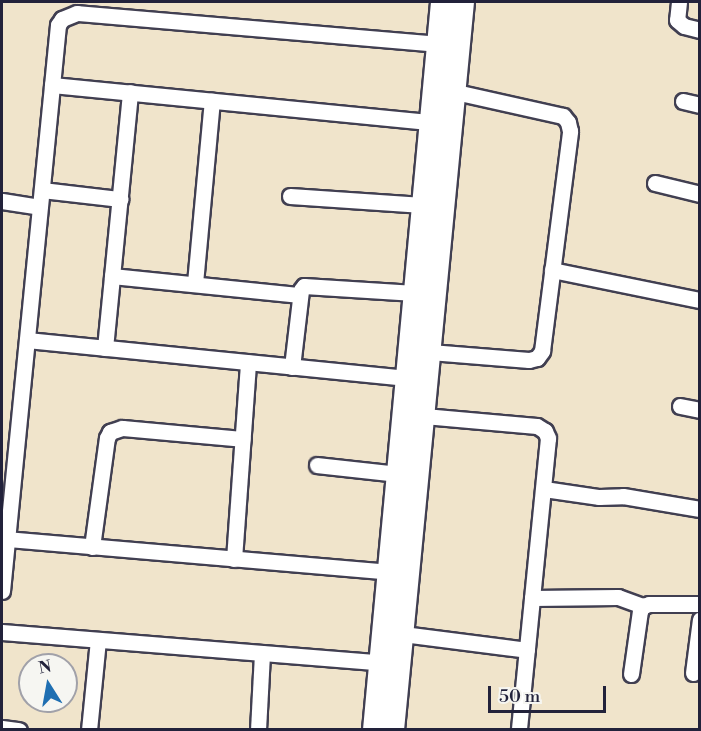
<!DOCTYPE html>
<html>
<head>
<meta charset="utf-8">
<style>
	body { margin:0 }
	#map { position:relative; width:701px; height:731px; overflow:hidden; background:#f0e4cb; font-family:"Libre Bodoni",serif }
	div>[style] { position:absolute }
	.roads { filter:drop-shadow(2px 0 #413f51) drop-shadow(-2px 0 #413f51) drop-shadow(0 2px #413f51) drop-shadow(0 -2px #413f51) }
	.street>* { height:15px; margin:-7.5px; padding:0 7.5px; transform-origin:7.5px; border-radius:7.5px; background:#fff }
	.secondary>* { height:22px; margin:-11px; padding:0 11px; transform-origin:11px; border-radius:11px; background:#fff }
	span { translate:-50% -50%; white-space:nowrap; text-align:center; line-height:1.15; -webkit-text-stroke:6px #f6f6f2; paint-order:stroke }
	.frame { position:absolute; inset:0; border:3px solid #22223b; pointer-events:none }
	.north { position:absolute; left:18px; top:653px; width:60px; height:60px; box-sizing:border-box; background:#f6f6f2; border:2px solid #a1a1a9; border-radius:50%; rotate:349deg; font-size:16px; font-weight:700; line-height:24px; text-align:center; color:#22223b }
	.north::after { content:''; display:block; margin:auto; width:21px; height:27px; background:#1f6fb2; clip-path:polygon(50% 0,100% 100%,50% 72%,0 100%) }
	.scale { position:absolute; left:488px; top:686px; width:118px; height:27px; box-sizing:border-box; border:3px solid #22223b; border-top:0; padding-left:8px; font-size:18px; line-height:21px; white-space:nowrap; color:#22223b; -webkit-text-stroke:4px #f6f6f2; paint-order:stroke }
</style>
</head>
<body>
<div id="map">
	<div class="roads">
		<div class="street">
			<i style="left:679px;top:2px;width:18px;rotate:96deg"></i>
			<i style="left:677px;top:20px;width:9px;rotate:41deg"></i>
			<i style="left:684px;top:26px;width:16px;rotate:14deg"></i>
			<i style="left:52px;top:85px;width:381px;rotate:5.6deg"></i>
			<i style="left:683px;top:101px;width:17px;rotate:13deg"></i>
			<i style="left:655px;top:183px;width:46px;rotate:13.7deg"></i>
			<i style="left:42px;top:190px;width:79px;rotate:6.6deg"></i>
			<i style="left:290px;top:196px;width:133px;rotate:3.9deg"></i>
			<i style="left:2px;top:201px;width:38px;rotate:9deg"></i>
			<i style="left:552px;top:270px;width:151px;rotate:11.5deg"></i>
			<i style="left:112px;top:276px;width:189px;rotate:5.8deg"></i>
			<i style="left:195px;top:283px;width:183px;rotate:-84.7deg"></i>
			<i style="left:27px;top:340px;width:382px;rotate:5.7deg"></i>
			<i style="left:105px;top:348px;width:257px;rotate:-84.4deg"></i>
			<i style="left:430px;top:352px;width:99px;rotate:4.6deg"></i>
			<i style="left:529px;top:360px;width:8px;rotate:-14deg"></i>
			<i style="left:537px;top:358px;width:9px;rotate:-54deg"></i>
			<i style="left:542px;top:351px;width:222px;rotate:-82.7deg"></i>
			<i style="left:570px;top:131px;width:9px;rotate:-103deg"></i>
			<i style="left:568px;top:122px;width:8px;rotate:-130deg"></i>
			<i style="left:563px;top:116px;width:110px;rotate:-167.4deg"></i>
			<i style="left:292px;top:367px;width:78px;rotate:-83.3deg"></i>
			<i style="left:301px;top:290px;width:5px;rotate:-53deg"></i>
			<i style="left:304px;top:286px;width:111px;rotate:3.6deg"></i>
			<i style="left:680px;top:406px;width:20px;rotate:11deg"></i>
			<i style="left:424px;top:416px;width:113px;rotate:5.1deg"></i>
			<i style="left:537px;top:426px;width:9px;rotate:32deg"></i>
			<i style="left:545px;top:431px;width:8px;rotate:67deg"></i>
			<i style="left:548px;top:438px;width:293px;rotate:95.7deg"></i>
			<i style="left:317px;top:465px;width:81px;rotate:6.3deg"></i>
			<i style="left:544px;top:489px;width:56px;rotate:8.3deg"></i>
			<i style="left:599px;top:497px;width:24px;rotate:-2deg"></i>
			<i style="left:623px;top:496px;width:78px;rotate:9.6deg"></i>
			<i style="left:7px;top:539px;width:383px;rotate:4.9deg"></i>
			<i style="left:92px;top:547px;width:110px;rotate:-82.2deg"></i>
			<i style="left:107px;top:438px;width:7px;rotate:-63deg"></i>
			<i style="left:110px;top:432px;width:13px;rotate:-18deg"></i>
			<i style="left:122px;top:428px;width:121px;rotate:5.2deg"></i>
			<i style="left:234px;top:559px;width:197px;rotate:-85.9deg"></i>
			<i style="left:2px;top:591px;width:569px;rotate:-84.35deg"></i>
			<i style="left:58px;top:25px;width:7px;rotate:-56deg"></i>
			<i style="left:62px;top:19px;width:16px;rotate:-22deg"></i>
			<i style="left:77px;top:13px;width:362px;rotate:4.9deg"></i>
			<i style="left:532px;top:598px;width:86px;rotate:-0.7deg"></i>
			<i style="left:618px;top:597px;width:27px;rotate:20deg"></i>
			<i style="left:2px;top:632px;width:386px;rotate:4.6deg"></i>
			<i style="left:395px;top:633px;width:133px;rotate:7.3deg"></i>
			<i style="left:693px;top:673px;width:54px;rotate:-82.6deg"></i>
			<i style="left:631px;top:674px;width:64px;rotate:-81.9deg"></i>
			<i style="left:640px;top:611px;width:6px;rotate:-59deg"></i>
			<i style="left:643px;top:606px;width:6px;rotate:-18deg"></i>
			<i style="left:649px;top:604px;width:51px"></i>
			<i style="left:2px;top:728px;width:17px;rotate:7deg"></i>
			<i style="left:89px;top:730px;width:90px;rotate:-84.3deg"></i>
			<i style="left:258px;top:730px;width:77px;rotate:-87deg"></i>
		</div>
		<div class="secondary">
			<i style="left:374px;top:730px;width:731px;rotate:-84.66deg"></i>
			<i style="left:393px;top:730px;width:731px;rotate:-84.51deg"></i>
		</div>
	</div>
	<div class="frame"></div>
	<div class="north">N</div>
	<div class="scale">50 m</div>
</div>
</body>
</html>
